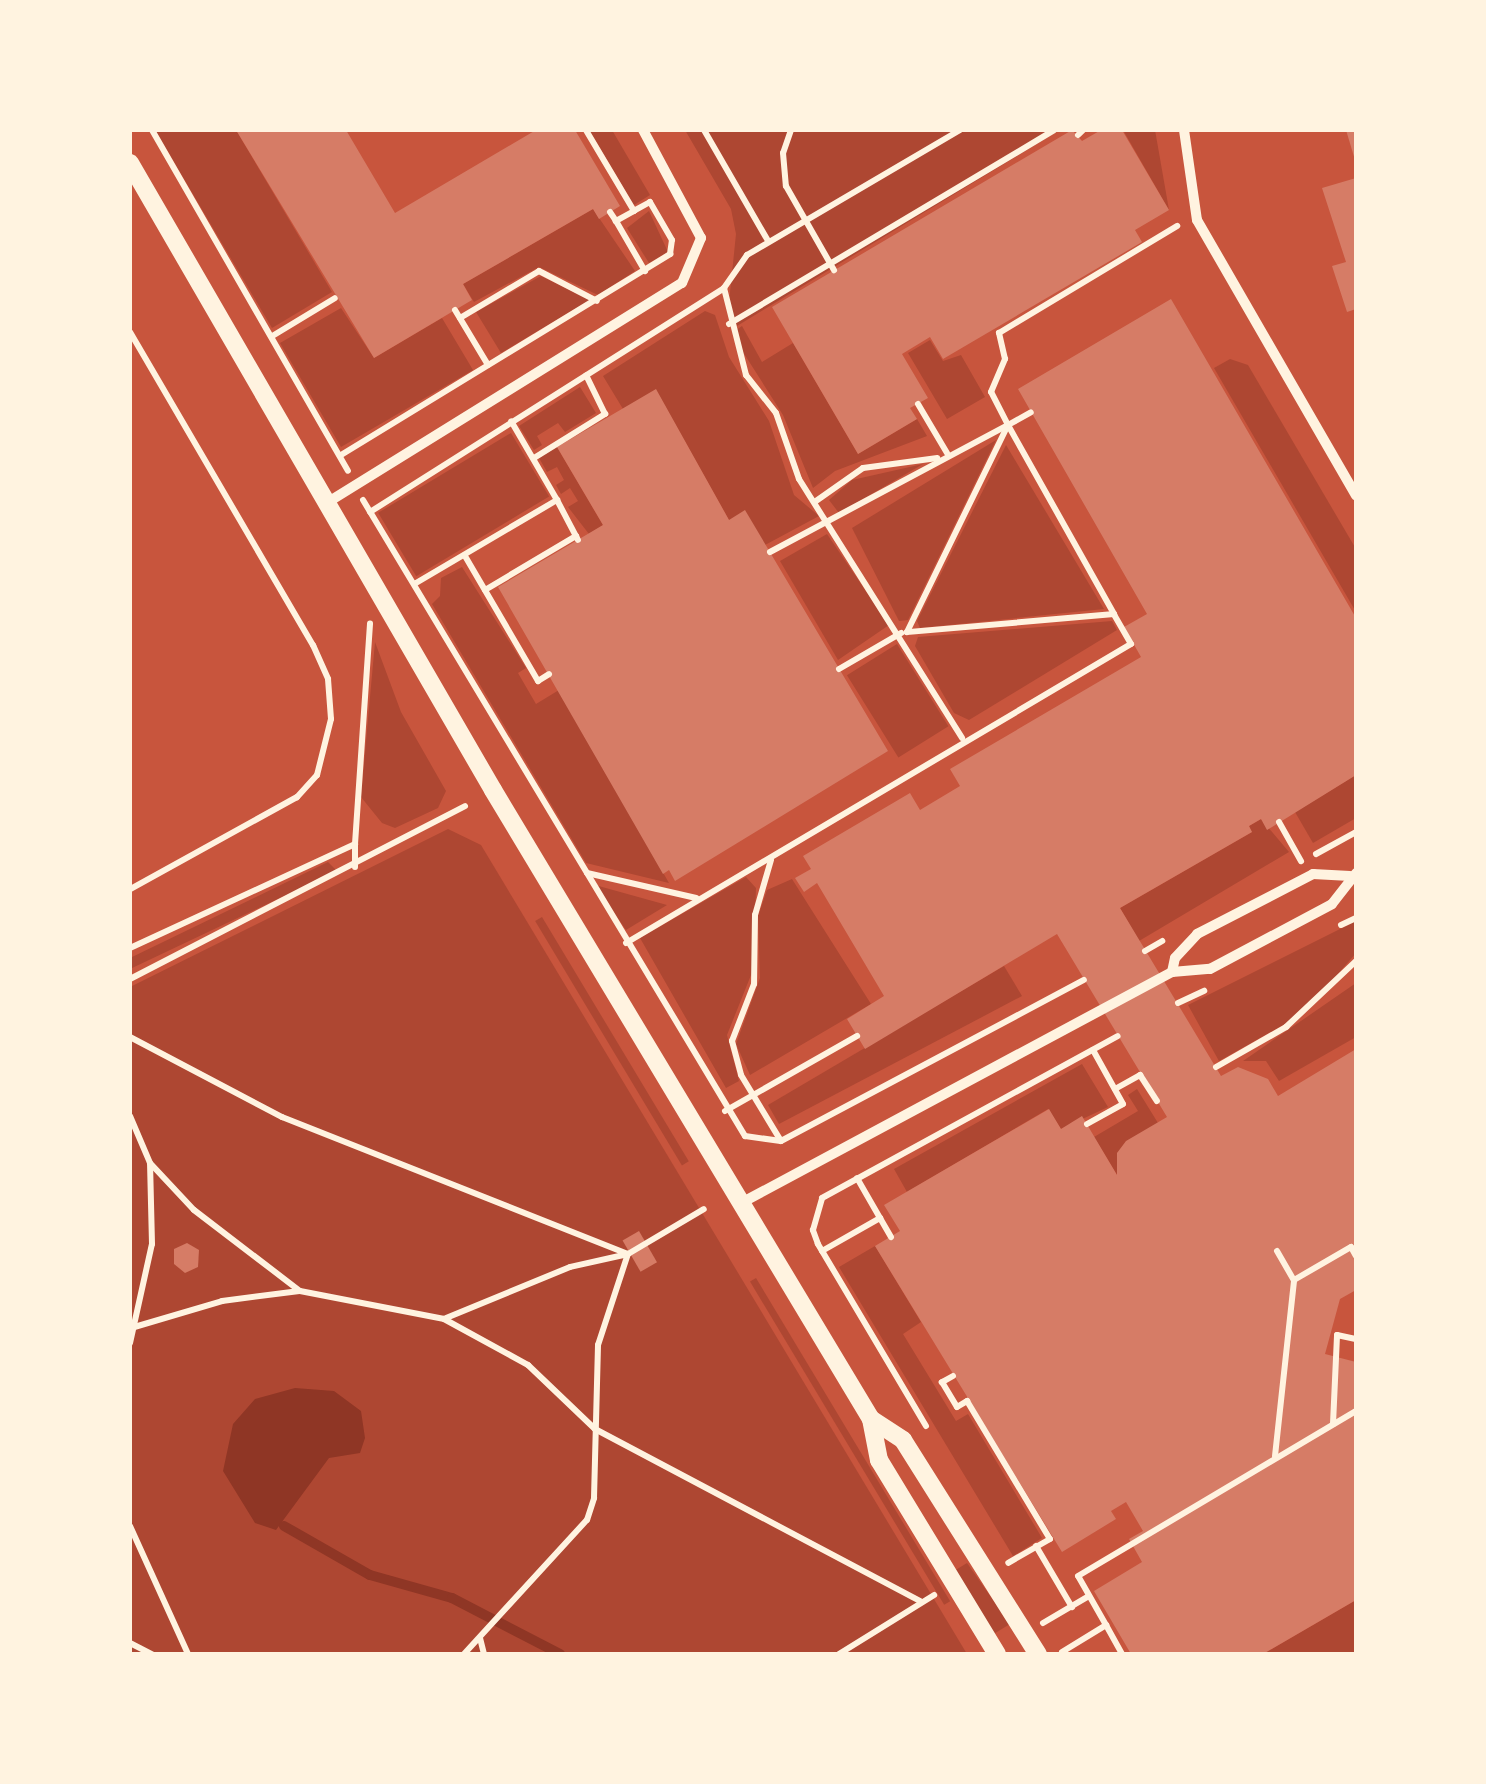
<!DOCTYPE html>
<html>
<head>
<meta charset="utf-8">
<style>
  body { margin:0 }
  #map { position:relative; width:1486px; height:1784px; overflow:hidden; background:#c8553d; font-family:Rubik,sans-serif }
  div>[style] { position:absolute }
  .green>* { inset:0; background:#ae4732; transform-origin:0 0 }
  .water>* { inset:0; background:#8f3625 }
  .stream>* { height:10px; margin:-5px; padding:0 5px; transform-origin:5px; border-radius:5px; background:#8f3625 }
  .building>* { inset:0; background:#d67c66; transform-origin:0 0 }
  .path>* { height:6px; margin:-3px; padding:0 3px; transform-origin:3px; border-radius:3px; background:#fff3e0 }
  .minor>* { height:10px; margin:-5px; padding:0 5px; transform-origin:5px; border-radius:5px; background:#fff3e0 }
  .tertiary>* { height:18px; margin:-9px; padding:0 9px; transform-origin:9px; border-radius:9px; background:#fff3e0 }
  span { translate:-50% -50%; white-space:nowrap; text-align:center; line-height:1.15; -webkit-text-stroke:9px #fff3e0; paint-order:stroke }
  .frame { position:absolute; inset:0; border:132px solid #fff3e0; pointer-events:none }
</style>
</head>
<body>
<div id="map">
  <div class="green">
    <div style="clip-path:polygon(155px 130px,236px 130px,332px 292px,272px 328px)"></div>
    <div style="clip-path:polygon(589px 130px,612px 130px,650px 195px,634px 205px)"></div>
    <div style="clip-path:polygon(685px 130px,1060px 130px,737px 326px,729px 302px,736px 234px,731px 209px)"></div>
    <div style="clip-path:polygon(1123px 130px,1155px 130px,1169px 210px)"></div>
    <div style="clip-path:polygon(593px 209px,635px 271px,598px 295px,539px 267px,474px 302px,463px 284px)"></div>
    <div style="clip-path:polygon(649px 211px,668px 252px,649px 263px,627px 228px)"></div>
    <div style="clip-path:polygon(541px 276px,590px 300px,501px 353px,476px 312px)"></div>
    <div style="clip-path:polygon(341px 308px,374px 358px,442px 318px,473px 370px,341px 447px,280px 343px)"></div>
    <div style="clip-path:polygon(705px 311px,715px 315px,729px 357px,769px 421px,794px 495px,819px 516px,765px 545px,729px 520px,656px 390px,623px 409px,603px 376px)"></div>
    <div style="clip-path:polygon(742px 326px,762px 362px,793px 343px,858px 454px,917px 419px,927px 436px,835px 471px,813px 488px,783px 415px,743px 352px,736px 330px)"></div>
    <div style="clip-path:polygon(930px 340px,943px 361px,961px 355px,985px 397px,947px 419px,908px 353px)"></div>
    <div style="clip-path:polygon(1230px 359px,1248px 365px,1356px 549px,1356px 612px,1214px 368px)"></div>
    <div style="clip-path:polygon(580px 387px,596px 413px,565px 432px,558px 423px,537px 436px,542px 445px,534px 450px,519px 426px)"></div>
    <div style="left:511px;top:433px;width:74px;height:155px;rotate:59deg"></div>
    <div style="clip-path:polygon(996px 440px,908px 620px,899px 621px,852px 528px)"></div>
    <div style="clip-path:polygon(1006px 445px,1104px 609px,920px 628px,917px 621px)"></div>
    <div style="clip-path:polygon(557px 447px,603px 525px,589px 534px,568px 507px,578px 501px,570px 488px,561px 494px,556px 485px,564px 480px,557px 467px,547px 472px,539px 458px)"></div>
    <div style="clip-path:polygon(923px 464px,839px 513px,829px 500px,852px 480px)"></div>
    <div style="clip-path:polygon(827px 534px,889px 625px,838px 660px,780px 561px)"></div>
    <div style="clip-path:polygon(462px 567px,526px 668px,518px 673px,536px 704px,559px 690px,669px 883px,586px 863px,432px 604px,440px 596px,441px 578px)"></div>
    <div style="clip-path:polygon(1112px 621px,1117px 630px,969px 720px,954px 713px,915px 646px,918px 637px)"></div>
    <div style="clip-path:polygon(375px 642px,401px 712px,446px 791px,438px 808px,395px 828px,382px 823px,361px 797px)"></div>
    <div style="left:897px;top:644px;width:97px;height:59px;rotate:58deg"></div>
    <div style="clip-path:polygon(1356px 775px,1356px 818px,1313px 843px,1295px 812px)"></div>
    <div style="clip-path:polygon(1261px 819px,1289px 852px,1139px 941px,1120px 908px,1252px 832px,1249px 826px)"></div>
    <div style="clip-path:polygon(448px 829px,481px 845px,967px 1654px,130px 1654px,130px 987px)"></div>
    <div style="clip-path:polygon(328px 862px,337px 871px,130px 969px,130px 958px)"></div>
    <div style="clip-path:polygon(746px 877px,756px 888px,753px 970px,727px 1035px,739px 1081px,726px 1088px,640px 938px)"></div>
    <div style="clip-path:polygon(792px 879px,871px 1004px,750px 1075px,736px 1044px,760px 978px,758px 916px,767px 890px)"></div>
    <div style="clip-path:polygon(595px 885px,667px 905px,626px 930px)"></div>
    <div style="left:542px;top:917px;width:285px;height:8px;rotate:59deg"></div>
    <div style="clip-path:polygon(1356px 921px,1356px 953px,1332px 981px,1285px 1024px,1219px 1061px,1188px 1005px)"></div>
    <div style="clip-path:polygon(1004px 966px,1022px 996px,779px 1124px,768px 1105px)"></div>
    <div style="clip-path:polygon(1356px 983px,1356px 1037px,1279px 1081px,1266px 1061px,1243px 1061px)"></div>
    <div style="clip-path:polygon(1082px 1064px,1108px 1107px,1061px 1129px,1048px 1109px,907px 1192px,894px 1169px)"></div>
    <div style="clip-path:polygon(1137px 1089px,1158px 1123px,1117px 1153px,1117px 1175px,1094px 1137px,1138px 1111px,1128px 1095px)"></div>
    <div style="clip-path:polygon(875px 1246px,921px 1322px,903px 1334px,956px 1421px,968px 1414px,1042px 1538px,1013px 1556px,839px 1267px)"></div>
    <div style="left:756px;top:1278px;width:377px;height:7px;rotate:59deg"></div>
    <div style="clip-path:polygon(967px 1563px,1010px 1624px,992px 1635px,954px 1571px)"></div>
    <div style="clip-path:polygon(1356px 1600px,1356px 1654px,1263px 1654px)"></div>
  </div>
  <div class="water">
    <div style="clip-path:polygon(295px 1388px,334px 1391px,361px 1411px,365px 1438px,360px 1453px,329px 1458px,276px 1530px,255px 1523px,223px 1471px,233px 1424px,255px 1399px)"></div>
  </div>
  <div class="stream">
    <div style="left:284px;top:1526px;width:99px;rotate:29.7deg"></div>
    <div style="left:370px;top:1575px;width:85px;rotate:15.7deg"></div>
    <div style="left:452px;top:1598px;width:122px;rotate:27.4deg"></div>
  </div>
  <div class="building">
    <div style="clip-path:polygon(236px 130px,346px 130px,395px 213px,536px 130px,575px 130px,620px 206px,599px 219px,593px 209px,463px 284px,472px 300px,374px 358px)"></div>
    <div style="clip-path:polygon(1072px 130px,1082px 141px,1101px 130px,1122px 130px,1169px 210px,1135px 230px,1142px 242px,943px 359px,930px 337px,902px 354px,928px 398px,910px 408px,917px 419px,858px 454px,772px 307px)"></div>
    <div style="clip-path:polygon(1346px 130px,1356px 130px,1356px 160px,1355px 160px)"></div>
    <div style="clip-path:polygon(1356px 178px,1356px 309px,1347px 312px,1332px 266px,1346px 262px,1322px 188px)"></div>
    <div style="clip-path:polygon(1171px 299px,1356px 618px,1356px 775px,1267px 830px,1261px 819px,1249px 826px,1252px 832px,1120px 908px,1221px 1076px,1238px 1067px,1268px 1079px,1278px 1096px,1356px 1049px,1356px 1290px,1340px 1299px,1325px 1354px,1356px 1362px,1356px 1600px,1263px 1654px,1131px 1654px,1094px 1591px,1142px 1562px,1129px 1539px,1143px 1531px,1126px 1502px,1111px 1511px,1116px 1519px,1062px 1552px,875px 1246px,900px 1231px,884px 1205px,1049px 1109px,1061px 1129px,1082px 1116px,1117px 1175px,1117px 1153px,1126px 1141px,1167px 1117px,1057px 934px,865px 1049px,847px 1019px,884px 996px,817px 883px,804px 892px,795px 878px,811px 869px,803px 856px,910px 793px,920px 810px,960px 786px,950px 769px,1141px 657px,1124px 627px,1147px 614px,1018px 389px)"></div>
    <div style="clip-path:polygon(656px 389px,729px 520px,745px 510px,888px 751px,675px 881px,669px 870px,663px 874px,498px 587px,603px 525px,557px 447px)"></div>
    <div style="left:639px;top:1231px;width:36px;height:19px;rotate:60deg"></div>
    <div style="clip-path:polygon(187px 1243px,199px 1250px,198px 1267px,185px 1273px,174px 1264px,174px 1249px)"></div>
  </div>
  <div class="path">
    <div style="left:152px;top:130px;width:393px;rotate:60.1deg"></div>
    <div style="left:704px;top:130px;width:128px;rotate:60deg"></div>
    <div style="left:791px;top:130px;width:24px;rotate:109deg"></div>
    <div style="left:783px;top:153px;width:33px;rotate:85deg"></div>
    <div style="left:786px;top:186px;width:97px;rotate:60.3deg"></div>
    <div style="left:960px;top:130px;width:247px;rotate:149.6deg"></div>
    <div style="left:747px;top:255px;width:40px;rotate:124.9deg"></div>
    <div style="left:724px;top:288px;width:90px;rotate:75.8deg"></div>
    <div style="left:746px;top:375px;width:48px;rotate:51.7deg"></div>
    <div style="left:776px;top:413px;width:70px;rotate:70.8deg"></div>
    <div style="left:799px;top:479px;width:306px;rotate:57.8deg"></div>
    <div style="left:1078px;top:135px;width:7px;rotate:-45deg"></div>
    <div style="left:634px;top:211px;width:21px;rotate:151deg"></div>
    <div style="left:616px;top:221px;width:58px;rotate:59.9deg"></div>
    <div style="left:610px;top:212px;width:11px;rotate:56deg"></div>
    <div style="left:455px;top:310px;width:64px;rotate:59deg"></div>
    <div style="left:460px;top:318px;width:92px;rotate:-30.7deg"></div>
    <div style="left:539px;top:271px;width:65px;rotate:27.3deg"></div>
    <div style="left:729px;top:324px;width:378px;rotate:-30.8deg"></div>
    <div style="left:130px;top:332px;width:363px;rotate:59.7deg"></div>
    <div style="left:313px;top:645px;width:37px;rotate:66deg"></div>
    <div style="left:328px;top:679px;width:40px;rotate:85.7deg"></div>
    <div style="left:331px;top:719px;width:58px;rotate:104deg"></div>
    <div style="left:317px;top:775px;width:30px;rotate:132deg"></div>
    <div style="left:297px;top:797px;width:191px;rotate:151.1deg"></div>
    <div style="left:274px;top:335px;width:71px;rotate:-31.2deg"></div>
    <div style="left:918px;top:404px;width:57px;rotate:59.4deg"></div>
    <div style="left:1008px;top:425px;width:37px;rotate:-117deg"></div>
    <div style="left:991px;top:392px;width:36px;rotate:-67deg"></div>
    <div style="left:1005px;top:359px;width:27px;rotate:-103deg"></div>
    <div style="left:999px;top:333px;width:208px;rotate:-31deg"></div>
    <div style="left:341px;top:455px;width:386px;rotate:-31.4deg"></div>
    <div style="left:670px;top:254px;width:14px;rotate:-82deg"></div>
    <div style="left:672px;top:240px;width:44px;rotate:-120.1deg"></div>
    <div style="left:650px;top:202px;width:18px;rotate:151deg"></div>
    <div style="left:634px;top:211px;width:94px;rotate:-120.7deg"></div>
    <div style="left:534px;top:458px;width:84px;rotate:-31.8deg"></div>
    <div style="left:605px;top:414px;width:43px;rotate:-116deg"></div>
    <div style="left:363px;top:500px;width:742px;rotate:59.01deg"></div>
    <div style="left:745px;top:1136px;width:36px;rotate:8deg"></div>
    <div style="left:781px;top:1141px;width:343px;rotate:-28deg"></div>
    <div style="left:557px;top:500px;width:45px;rotate:62.3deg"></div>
    <div style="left:816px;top:501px;width:57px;rotate:-35.1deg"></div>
    <div style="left:863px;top:468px;width:75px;rotate:-7.7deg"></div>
    <div style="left:370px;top:512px;width:419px;rotate:-32.3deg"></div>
    <div style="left:770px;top:552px;width:270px;rotate:-28.1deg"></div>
    <div style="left:1008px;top:425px;width:217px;rotate:60.7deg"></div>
    <div style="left:1114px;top:614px;width:208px;rotate:175deg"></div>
    <div style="left:907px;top:632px;width:230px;rotate:-64deg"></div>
    <div style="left:1008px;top:425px;width:26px;rotate:-29deg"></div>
    <div style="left:465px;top:556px;width:145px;rotate:59.7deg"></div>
    <div style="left:538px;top:681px;width:13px;rotate:-32deg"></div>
    <div style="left:416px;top:583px;width:164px;rotate:-30.5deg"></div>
    <div style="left:557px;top:500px;width:91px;rotate:-120.2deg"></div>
    <div style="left:485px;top:590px;width:106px;rotate:-30.7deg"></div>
    <div style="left:839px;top:669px;width:72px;rotate:-30.1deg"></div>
    <div style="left:1279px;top:822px;width:45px;rotate:60.6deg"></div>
    <div style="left:1316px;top:854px;width:46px;rotate:-28.8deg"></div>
    <div style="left:771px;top:860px;width:57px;rotate:106.2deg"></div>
    <div style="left:755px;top:915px;width:69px;rotate:90.8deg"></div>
    <div style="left:754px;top:984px;width:61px;rotate:111.1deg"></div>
    <div style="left:732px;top:1041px;width:35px;rotate:75deg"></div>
    <div style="left:741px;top:1075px;width:77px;rotate:58.8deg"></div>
    <div style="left:355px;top:867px;width:23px;rotate:-90deg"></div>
    <div style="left:587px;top:873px;width:112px;rotate:12.9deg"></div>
    <div style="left:1341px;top:925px;width:17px;rotate:-25deg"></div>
    <div style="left:626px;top:943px;width:587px;rotate:-30.63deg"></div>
    <div style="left:1131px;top:644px;width:34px;rotate:-120deg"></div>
    <div style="left:130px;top:948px;width:248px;rotate:-24.8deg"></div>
    <div style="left:355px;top:844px;width:221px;rotate:-86.1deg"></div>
    <div style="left:1145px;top:951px;width:20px;rotate:-30deg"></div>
    <div style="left:130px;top:979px;width:377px;rotate:-27.3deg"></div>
    <div style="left:1178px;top:1003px;width:29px;rotate:-25deg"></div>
    <div style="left:130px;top:1037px;width:172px;rotate:27.8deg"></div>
    <div style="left:282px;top:1117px;width:372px;rotate:21.6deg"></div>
    <div style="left:628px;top:1254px;width:59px;rotate:167.4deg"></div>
    <div style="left:570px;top:1267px;width:134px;rotate:157.6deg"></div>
    <div style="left:1216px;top:1067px;width:81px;rotate:-29.7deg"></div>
    <div style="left:1286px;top:1027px;width:96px;rotate:-43.3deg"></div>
    <div style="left:1115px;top:1089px;width:29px;rotate:-29deg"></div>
    <div style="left:1140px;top:1075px;width:31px;rotate:57deg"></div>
    <div style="left:725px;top:1111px;width:152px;rotate:-29.6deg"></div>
    <div style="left:130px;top:1116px;width:51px;rotate:66.9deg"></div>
    <div style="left:150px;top:1163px;width:64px;rotate:46.9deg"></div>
    <div style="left:194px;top:1210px;width:133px;rotate:37.4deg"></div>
    <div style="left:300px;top:1291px;width:147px;rotate:11deg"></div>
    <div style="left:444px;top:1319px;width:96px;rotate:28.7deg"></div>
    <div style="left:528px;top:1365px;width:93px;rotate:43.7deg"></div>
    <div style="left:595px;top:1429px;width:368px;rotate:27.9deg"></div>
    <div style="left:1087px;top:1124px;width:41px;rotate:-29.1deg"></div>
    <div style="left:1123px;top:1104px;width:62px;rotate:-119.1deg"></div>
    <div style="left:880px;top:1218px;width:22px;rotate:60deg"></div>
    <div style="left:822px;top:1251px;width:67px;rotate:-29.6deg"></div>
    <div style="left:880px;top:1218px;width:46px;rotate:-119.9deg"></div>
    <div style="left:1277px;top:1251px;width:34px;rotate:60deg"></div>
    <div style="left:131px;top:1328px;width:95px;rotate:-16.5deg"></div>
    <div style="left:222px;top:1301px;width:78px;rotate:-7.4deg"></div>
    <div style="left:130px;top:1343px;width:101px;rotate:-77.5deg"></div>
    <div style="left:152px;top:1244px;width:80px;rotate:-91.4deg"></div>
    <div style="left:953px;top:1376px;width:13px;rotate:151deg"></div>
    <div style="left:942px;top:1382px;width:29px;rotate:59deg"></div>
    <div style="left:957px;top:1407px;width:12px;rotate:-31deg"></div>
    <div style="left:967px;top:1401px;width:161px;rotate:59deg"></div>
    <div style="left:1050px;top:1539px;width:48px;rotate:150.3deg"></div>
    <div style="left:1333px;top:1424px;width:89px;rotate:-87.4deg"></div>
    <div style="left:1337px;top:1335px;width:19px;rotate:12deg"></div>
    <div style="left:926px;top:1426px;width:212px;rotate:-120.7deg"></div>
    <div style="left:818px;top:1244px;width:15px;rotate:-110deg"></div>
    <div style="left:813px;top:1230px;width:33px;rotate:-74deg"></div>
    <div style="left:822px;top:1198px;width:337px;rotate:-28.7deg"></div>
    <div style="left:1275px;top:1456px;width:177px;rotate:-83.8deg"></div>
    <div style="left:1294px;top:1280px;width:66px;rotate:-30.1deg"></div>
    <div style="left:1351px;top:1247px;width:10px;rotate:61deg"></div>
    <div style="left:130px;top:1526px;width:141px;rotate:65.6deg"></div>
    <div style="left:1036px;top:1546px;width:71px;rotate:59.5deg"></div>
    <div style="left:1043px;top:1623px;width:53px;rotate:-30.4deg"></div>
    <div style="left:1106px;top:1625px;width:33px;rotate:61deg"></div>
    <div style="left:480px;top:1638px;width:16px;rotate:76deg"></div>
    <div style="left:130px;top:1643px;width:25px;rotate:27deg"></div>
    <div style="left:1062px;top:1652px;width:52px;rotate:-31.5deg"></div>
    <div style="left:1106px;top:1625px;width:56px;rotate:-119.7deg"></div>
    <div style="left:1078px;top:1576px;width:323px;rotate:-30.7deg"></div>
    <div style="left:464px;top:1654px;width:182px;rotate:-47.5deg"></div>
    <div style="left:587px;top:1520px;width:23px;rotate:-72deg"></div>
    <div style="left:594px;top:1498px;width:153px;rotate:-88.5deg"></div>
    <div style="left:598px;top:1345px;width:96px;rotate:-71.8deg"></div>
    <div style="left:628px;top:1254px;width:88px;rotate:-30.6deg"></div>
    <div style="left:839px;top:1654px;width:112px;rotate:-31.8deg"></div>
  </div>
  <div class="minor">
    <div style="left:1184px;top:130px;width:91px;rotate:81.8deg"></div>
    <div style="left:1197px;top:220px;width:318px;rotate:60deg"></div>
    <div style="left:325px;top:504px;width:420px;rotate:-31.8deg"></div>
    <div style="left:682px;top:283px;width:49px;rotate:-67.1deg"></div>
    <div style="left:701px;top:238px;width:123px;rotate:-118.2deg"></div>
    <div style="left:1172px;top:972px;width:14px;rotate:-78deg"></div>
    <div style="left:1175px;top:958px;width:33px;rotate:-47deg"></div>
    <div style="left:1197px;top:934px;width:131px;rotate:-27.3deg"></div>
    <div style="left:1313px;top:874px;width:37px;rotate:3deg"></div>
    <div style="left:743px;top:1202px;width:487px;rotate:-28.2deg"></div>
    <div style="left:1172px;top:972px;width:38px;rotate:-5deg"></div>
    <div style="left:1210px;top:969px;width:138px;rotate:-28deg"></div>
    <div style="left:1332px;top:904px;width:39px;rotate:-52deg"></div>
  </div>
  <div class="tertiary">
    <div style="left:130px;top:163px;width:724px;rotate:59.93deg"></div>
    <div style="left:493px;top:790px;width:734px;rotate:59deg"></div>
    <div style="left:871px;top:1419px;width:42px;rotate:79deg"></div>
    <div style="left:879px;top:1460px;width:227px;rotate:58.7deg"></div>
    <div style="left:871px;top:1419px;width:38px;rotate:33deg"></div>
    <div style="left:903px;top:1440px;width:253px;rotate:57.8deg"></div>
  </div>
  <div class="frame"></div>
</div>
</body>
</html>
